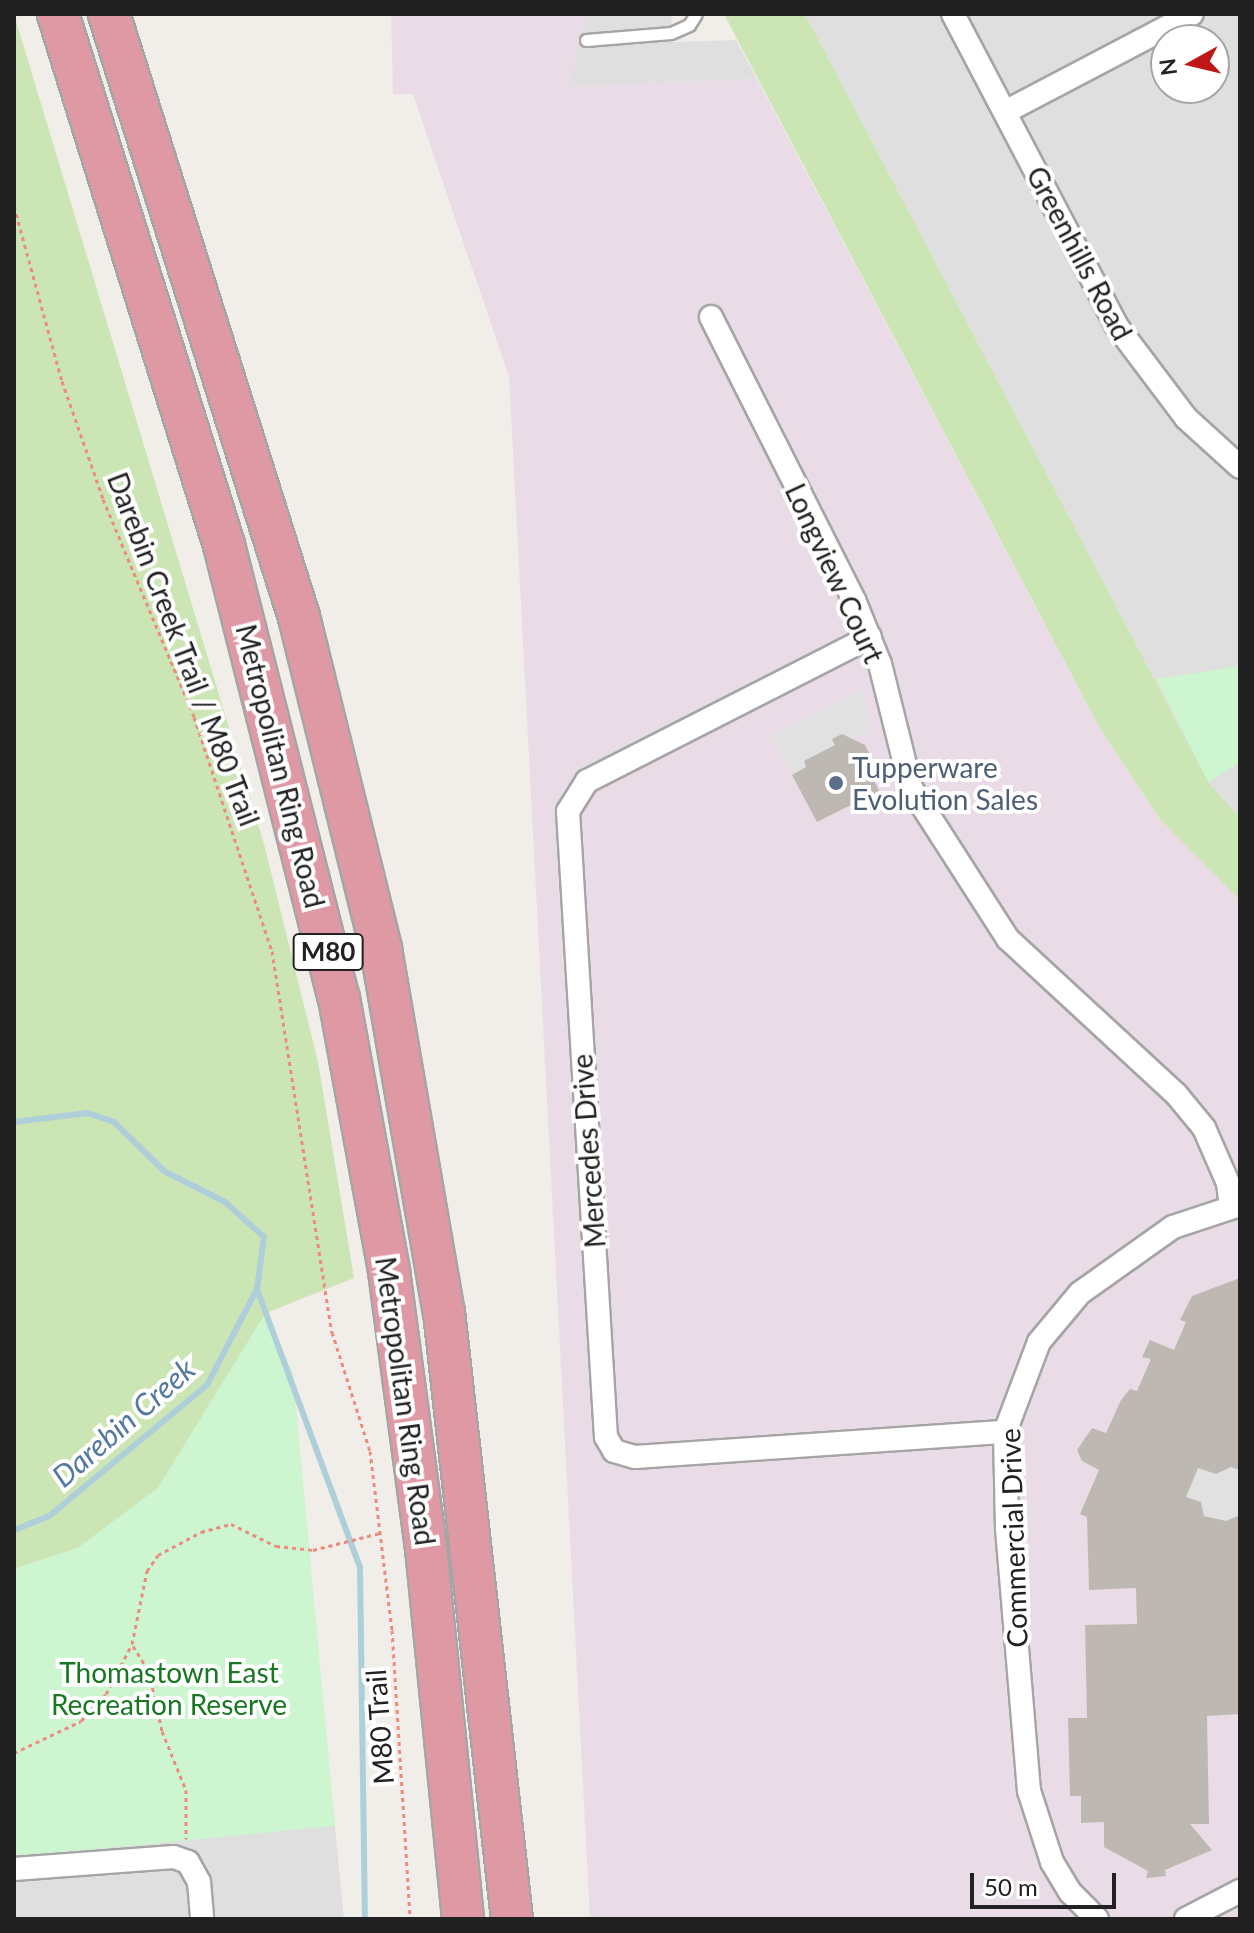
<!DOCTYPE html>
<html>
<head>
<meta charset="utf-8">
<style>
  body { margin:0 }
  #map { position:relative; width:1254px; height:1933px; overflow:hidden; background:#f1eee9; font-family:Lato,sans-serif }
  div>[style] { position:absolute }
  .residential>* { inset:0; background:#dfdfdf }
  .industrial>* { inset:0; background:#e9dce6 }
  .grass>* { inset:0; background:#cce5b5 }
  .park>* { inset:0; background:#ccf5d0 }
  .parking>* { inset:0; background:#e1e1e1 }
  .stream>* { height:6px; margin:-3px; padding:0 3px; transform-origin:3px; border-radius:3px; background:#aecfda }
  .building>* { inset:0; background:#beb8b2 }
  .path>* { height:3px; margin-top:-1.5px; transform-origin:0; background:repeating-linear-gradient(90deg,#ed8b7e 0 4px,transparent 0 8px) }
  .roads { filter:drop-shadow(2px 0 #a5a5a5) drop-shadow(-2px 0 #a5a5a5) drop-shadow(0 2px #a5a5a5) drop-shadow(0 -2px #a5a5a5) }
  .service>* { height:11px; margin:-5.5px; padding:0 5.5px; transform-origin:5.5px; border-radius:5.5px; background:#fff }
  .minor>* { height:22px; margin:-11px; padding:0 11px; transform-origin:11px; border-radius:11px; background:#fff }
  .motorway>* { height:40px; margin:-20px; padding:0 20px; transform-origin:20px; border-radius:20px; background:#df99a5 }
  .dots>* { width:22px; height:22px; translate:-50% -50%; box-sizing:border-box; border:4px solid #fff; border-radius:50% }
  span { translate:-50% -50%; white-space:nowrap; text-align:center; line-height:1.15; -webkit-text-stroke:8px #fff; paint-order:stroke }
  .shield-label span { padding:2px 6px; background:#fff; border:2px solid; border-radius:6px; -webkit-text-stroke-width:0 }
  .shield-label { font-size:26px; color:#212121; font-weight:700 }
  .street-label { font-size:28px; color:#212121 }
  .service-label { font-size:28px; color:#4e5e75 }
  .left { translate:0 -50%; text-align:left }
  .park-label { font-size:28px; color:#177821 }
  .water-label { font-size:30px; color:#5379a1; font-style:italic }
  .frame { position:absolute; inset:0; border:16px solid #212121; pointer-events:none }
  .north { position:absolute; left:1150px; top:24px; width:80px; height:80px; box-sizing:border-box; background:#fff; border:2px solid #a6a6a6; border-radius:50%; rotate:262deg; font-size:22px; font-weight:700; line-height:32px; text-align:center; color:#212121 }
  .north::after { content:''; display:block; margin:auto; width:28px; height:36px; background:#bf1714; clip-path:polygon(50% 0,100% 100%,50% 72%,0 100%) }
  .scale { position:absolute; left:970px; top:1873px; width:146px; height:36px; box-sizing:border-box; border:4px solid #212121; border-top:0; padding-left:10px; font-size:24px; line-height:28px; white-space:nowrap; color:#212121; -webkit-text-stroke:6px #fff; paint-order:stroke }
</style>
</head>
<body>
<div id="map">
  <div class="residential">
    <div style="clip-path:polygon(586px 14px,671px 14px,673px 42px,736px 40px,757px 79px,569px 87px)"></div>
    <div style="clip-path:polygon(evenodd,805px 14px,1240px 14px,1240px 818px,1209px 783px,805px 14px,1166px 40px,1214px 40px,1214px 88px,1166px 88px,1166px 40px)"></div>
    <div style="clip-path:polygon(334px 1817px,344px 1919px,14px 1919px,14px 1859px)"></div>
  </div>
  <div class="industrial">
    <div style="clip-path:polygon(391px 14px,586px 14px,570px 87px,757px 79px,1098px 725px,1159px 818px,1240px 900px,1240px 1919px,590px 1919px,509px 377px,413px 94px,393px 94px)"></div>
  </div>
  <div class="grass">
    <div style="clip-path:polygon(14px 14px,264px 844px,318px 1062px,354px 1278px,266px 1313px,158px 1488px,78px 1548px,14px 1569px)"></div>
    <div style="clip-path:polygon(724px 14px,805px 14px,1209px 783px,1240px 818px,1240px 900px,1159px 818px,1098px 725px)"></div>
  </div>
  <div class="park">
    <div style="clip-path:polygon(1240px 666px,1240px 762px,1209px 783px,1156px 679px)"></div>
    <div style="clip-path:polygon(266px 1312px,293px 1374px,335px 1826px,14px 1857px,14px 1569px,78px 1548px,158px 1488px)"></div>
  </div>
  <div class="parking">
    <div style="clip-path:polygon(864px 691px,870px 731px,804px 761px,806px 767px,793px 775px,770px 737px)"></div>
    <div style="clip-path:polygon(1231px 1467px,1240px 1470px,1240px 1518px,1226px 1521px,1204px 1516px,1183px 1496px,1197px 1468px,1215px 1474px)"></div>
  </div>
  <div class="stream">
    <div style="left:14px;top:1122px;width:74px;rotate:-7deg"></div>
    <div style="left:87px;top:1113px;width:28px;rotate:18deg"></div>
    <div style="left:114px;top:1122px;width:70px;rotate:44.4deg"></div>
    <div style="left:164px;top:1171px;width:68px;rotate:26.9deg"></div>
    <div style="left:225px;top:1202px;width:52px;rotate:41.9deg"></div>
    <div style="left:264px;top:1237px;width:52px;rotate:97.7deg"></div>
    <div style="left:257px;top:1289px;width:108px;rotate:117.5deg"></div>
    <div style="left:207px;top:1385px;width:205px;rotate:140.3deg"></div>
    <div style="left:49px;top:1516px;width:38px;rotate:158deg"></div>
    <div style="left:257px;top:1289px;width:296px;rotate:69.7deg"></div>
    <div style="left:360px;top:1567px;width:352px;rotate:89.2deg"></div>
  </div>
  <div class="building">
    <div style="clip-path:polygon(842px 734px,865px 745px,870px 755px,863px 758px,879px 791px,817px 822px,792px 775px,806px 767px,804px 761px,835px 745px,832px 739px)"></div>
    <div style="clip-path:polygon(1240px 1278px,1240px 1470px,1231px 1467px,1216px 1474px,1198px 1468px,1186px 1497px,1201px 1502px,1204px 1516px,1226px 1521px,1240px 1515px,1240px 1714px,1207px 1716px,1209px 1824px,1190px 1824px,1212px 1850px,1165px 1870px,1166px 1876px,1146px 1878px,1148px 1871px,1104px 1847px,1104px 1822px,1081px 1823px,1081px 1796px,1070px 1796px,1068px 1718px,1087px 1718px,1085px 1625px,1137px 1624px,1136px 1588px,1089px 1590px,1087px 1517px,1080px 1514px,1099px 1470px,1082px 1461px,1077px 1450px,1092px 1428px,1106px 1433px,1121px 1400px,1130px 1389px,1137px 1391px,1151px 1359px,1142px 1357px,1150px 1340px,1174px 1350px,1186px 1322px,1180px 1320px,1192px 1296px)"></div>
  </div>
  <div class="path">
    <div style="left:14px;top:206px;width:181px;rotate:74.7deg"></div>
    <div style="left:62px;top:381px;width:125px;rotate:70.8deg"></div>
    <div style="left:103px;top:499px;width:236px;rotate:67.3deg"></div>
    <div style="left:194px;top:717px;width:247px;rotate:71.6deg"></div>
    <div style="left:272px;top:951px;width:386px;rotate:81.1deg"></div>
    <div style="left:332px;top:1332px;width:125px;rotate:72.3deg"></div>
    <div style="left:370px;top:1451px;width:180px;rotate:83deg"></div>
    <div style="left:392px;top:1630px;width:290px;rotate:86.4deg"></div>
    <div style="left:133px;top:1646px;width:31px;rotate:58deg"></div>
    <div style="left:149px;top:1672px;width:60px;rotate:77.6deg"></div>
    <div style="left:162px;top:1731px;width:64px;rotate:67.9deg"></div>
    <div style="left:186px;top:1790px;width:49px;rotate:90deg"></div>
    <div style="left:14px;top:1753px;width:74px;rotate:-25.5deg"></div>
    <div style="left:81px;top:1721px;width:37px;rotate:-47deg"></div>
    <div style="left:106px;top:1694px;width:56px;rotate:-62.5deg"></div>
    <div style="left:132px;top:1644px;width:75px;rotate:-78.4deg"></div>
    <div style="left:147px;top:1571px;width:19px;rotate:-55deg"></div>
    <div style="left:158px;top:1555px;width:49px;rotate:-28.1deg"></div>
    <div style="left:201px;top:1532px;width:31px;rotate:-15deg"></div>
    <div style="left:231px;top:1524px;width:50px;rotate:26.1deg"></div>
    <div style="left:276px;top:1546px;width:37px;rotate:6deg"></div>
    <div style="left:313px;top:1550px;width:69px;rotate:-14.2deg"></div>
  </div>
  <div class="roads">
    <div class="service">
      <div style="left:586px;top:40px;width:85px;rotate:-4.7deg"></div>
      <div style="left:671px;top:33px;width:20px;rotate:-24deg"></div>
      <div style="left:689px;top:25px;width:13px;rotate:-58deg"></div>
    </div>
    <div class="minor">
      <div style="left:953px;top:14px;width:351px;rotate:62.3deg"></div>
      <div style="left:1116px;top:325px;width:116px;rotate:53deg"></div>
      <div style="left:1186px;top:418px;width:73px;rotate:42.2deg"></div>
      <div style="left:1005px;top:112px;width:211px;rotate:-27.7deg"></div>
      <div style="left:711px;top:317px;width:317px;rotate:63.2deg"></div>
      <div style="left:854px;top:600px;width:69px;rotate:67.9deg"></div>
      <div style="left:880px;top:664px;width:128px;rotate:76deg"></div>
      <div style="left:911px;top:788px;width:179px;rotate:57.3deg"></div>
      <div style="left:1008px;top:939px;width:229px;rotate:42.7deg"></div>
      <div style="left:1176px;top:1094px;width:44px;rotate:50.5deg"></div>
      <div style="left:1204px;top:1128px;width:60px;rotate:66.4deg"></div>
      <div style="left:1228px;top:1183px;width:24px;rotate:83deg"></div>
      <div style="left:870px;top:637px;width:318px;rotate:153deg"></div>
      <div style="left:587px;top:781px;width:36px;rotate:122deg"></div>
      <div style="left:568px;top:811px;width:627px;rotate:86.53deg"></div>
      <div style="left:606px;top:1437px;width:16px;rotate:60deg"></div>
      <div style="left:614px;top:1451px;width:22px;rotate:16deg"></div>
      <div style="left:635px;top:1457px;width:371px;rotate:-3.9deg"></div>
      <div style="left:14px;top:1869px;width:160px;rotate:-4.3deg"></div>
      <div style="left:174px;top:1857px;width:15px;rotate:20deg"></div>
      <div style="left:188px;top:1862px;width:23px;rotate:61deg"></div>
      <div style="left:199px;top:1882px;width:37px;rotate:85deg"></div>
      <div style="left:1097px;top:1919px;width:38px;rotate:-135deg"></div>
      <div style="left:1070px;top:1892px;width:35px;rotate:-121deg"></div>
      <div style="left:1052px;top:1862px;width:75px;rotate:-107.9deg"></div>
      <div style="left:1029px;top:1791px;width:263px;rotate:-94.8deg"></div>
      <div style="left:1007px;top:1529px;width:97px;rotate:-91.2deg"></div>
      <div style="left:1005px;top:1432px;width:96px;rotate:-69.3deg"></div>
      <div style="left:1039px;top:1342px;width:64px;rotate:-50.1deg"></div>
      <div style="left:1080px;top:1293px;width:114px;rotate:-35.4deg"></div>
      <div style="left:1173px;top:1227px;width:71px;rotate:-18.2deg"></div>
      <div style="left:1186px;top:1919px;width:61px;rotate:-27.4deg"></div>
    </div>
    <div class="motorway">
      <div style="left:58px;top:14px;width:556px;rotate:72.64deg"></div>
      <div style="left:224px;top:545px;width:467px;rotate:75.8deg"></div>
      <div style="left:339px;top:998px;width:278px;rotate:79.6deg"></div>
      <div style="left:389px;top:1271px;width:279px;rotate:82.4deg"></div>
      <div style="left:426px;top:1548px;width:373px;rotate:84.3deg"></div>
      <div style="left:109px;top:14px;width:632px;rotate:72.51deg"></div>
      <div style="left:299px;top:617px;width:342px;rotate:76.1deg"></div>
      <div style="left:381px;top:949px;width:368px;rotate:80.2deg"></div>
      <div style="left:444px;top:1312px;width:611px;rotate:83.61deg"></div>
    </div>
  </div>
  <div class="dots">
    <div style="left:836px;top:783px;background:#5c6f8a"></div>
  </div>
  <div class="shield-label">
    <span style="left:328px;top:952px">M80</span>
  </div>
  <div class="street-label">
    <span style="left:1080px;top:253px;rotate:62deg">Greenhills Road</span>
    <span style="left:835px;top:573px;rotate:65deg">Longview Court</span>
    <span style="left:184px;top:649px;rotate:69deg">Darebin Creek Trail / M80 Trail</span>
    <span style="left:281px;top:766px;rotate:76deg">Metropolitan Ring Road</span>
    <span style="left:588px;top:1151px;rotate:-94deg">Mercedes Drive</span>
    <span style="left:406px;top:1401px;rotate:82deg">Metropolitan Ring Road</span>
    <span style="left:1013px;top:1538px;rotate:-92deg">Commercial Drive</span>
    <span style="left:379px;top:1727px;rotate:-94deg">M80 Trail</span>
  </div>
  <div class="service-label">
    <span class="left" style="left:852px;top:783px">Tupperware<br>Evolution Sales</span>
  </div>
  <div class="park-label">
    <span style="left:169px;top:1688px">Thomastown East<br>Recreation Reserve</span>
  </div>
  <div class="water-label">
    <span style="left:123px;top:1422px;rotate:-41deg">Darebin Creek</span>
  </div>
  <div class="frame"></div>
  <div class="north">N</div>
  <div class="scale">50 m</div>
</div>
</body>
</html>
